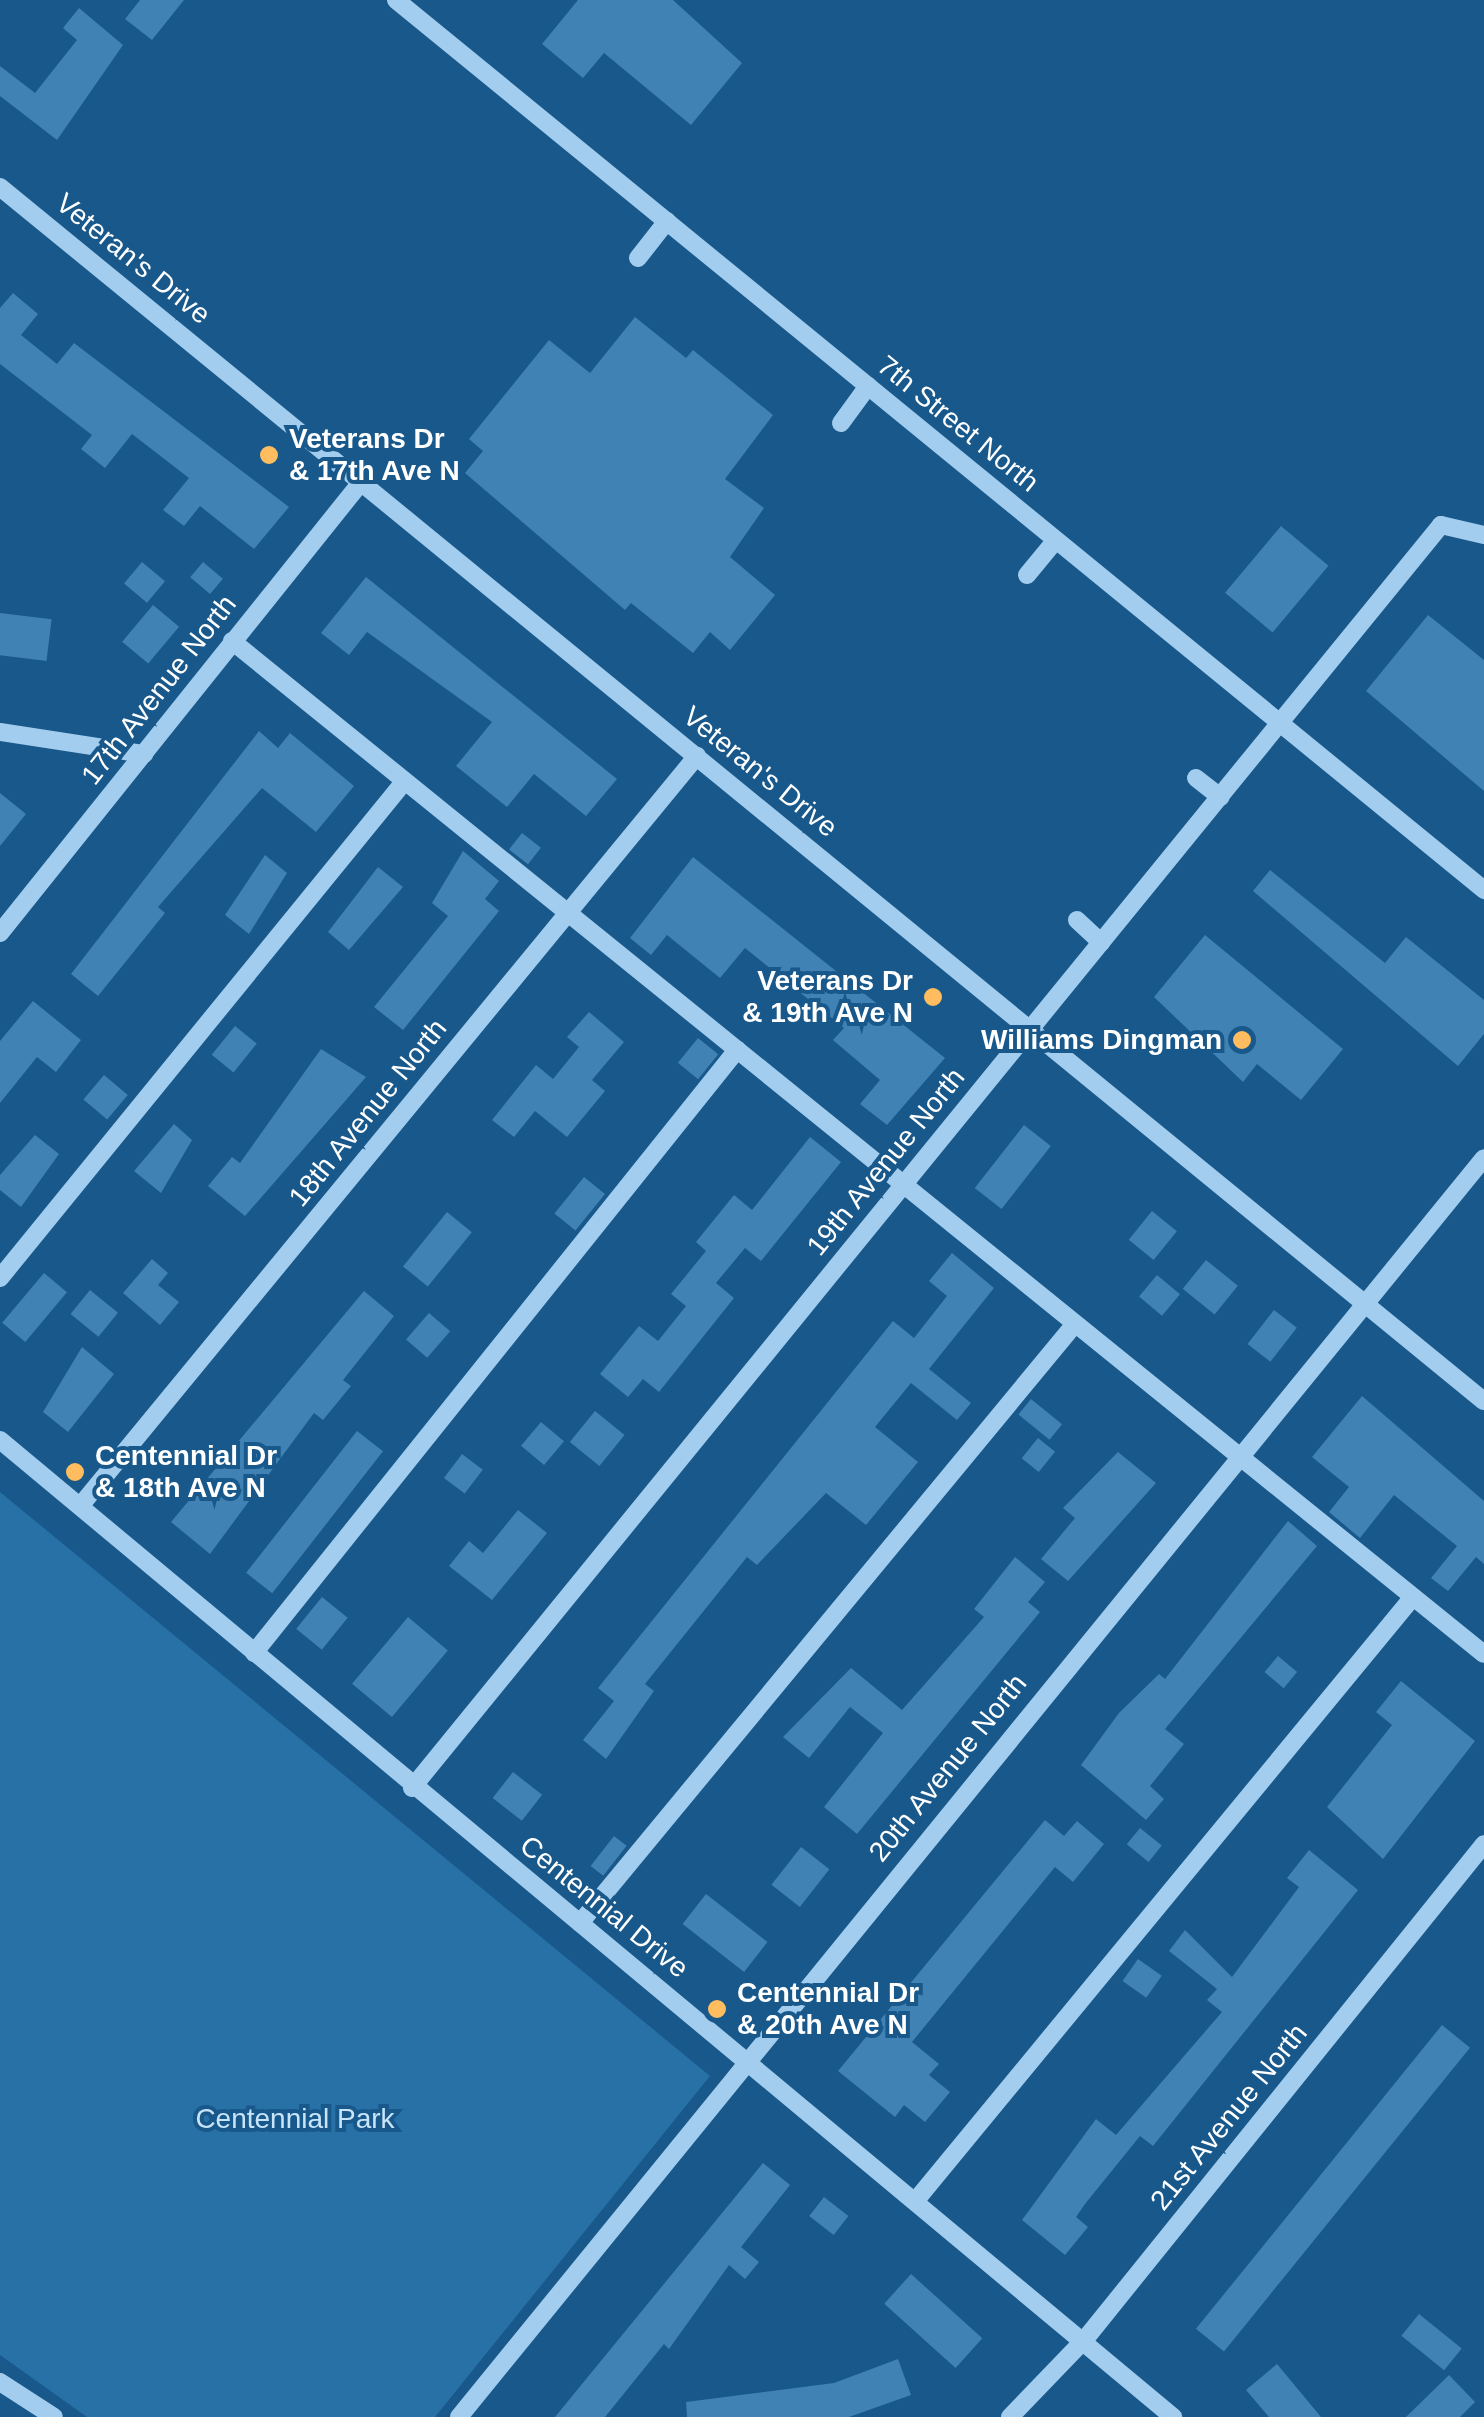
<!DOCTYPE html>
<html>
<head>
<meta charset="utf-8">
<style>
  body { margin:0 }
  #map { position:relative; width:1484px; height:2417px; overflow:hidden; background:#18588b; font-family:Arial,sans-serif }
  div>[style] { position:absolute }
  .green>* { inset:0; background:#2771a7 }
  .building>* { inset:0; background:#4082b4; transform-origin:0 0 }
  .minor>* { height:18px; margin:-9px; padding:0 9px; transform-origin:9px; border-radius:9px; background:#a2cdee }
  .dots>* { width:28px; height:28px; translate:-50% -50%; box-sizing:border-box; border:5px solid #18588b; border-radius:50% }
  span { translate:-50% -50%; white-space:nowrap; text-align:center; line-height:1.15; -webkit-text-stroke:8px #18588b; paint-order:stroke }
  .street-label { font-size:28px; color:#fff }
  .poi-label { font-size:28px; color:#fff; font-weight:700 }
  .left { translate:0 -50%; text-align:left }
  .right { translate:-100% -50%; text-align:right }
  .park-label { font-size:28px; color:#c7e5fa }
</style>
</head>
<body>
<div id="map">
  <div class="green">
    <div style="clip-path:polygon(0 1492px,710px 2076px,435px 2417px,87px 2417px,0 2355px)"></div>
  </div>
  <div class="building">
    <div style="clip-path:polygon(140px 0,184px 0,152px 40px,125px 19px)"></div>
    <div style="clip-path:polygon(578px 0,673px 0,742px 63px,691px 125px,604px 53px,583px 78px,542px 44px)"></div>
    <div style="clip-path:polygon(79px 8px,123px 45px,57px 140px,0 96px,0 66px,35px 93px,77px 40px,63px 28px)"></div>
    <div style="clip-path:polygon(13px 293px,38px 314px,21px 335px,57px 364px,74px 343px,289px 507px,254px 549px,200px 506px,184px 526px,163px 510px,189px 478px,132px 434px,105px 468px,81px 449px,92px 435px,0 364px,0 308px)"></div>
    <div style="clip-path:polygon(635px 317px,686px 358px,693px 350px,773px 415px,725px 479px,764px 508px,730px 557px,775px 595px,730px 650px,710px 632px,693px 653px,631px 603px,625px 610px,465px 473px,483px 451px,469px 439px,549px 340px,590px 373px)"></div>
    <div style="left:1281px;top:526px;width:62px;height:87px;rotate:40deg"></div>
    <div style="left:142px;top:562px;width:30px;height:28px;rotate:40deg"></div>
    <div style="left:203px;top:562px;width:26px;height:20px;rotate:40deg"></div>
    <div style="clip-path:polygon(366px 577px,617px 779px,586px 816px,534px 774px,507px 807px,456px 766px,492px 722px,367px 632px,349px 655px,321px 633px)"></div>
    <div style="left:153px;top:605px;width:34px;height:48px;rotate:40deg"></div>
    <div style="left:0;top:613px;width:52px;height:42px;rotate:7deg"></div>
    <div style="clip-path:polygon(1428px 615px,1484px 660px,1484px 791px,1366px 691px)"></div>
    <div style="clip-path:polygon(259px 731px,278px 748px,290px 733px,354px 786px,316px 832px,262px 788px,158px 907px,165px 913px,98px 996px,71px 974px)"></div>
    <div style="clip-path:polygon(0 793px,26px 814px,0 846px)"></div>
    <div style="left:522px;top:833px;width:24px;height:21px;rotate:38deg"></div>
    <div style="clip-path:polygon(463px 851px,499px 881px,485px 899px,499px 911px,403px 1030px,374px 1007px,448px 916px,432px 903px)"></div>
    <div style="clip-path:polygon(265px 855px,287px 873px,249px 934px,225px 915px)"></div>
    <div style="clip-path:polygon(693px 857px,945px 1058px,887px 1125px,860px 1104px,880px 1080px,833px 1040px,844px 1028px,745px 948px,720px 978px,667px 935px,651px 955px,630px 938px)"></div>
    <div style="clip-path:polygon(378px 867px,403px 887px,349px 950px,328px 932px)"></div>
    <div style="clip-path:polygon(1270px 870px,1385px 963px,1406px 937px,1484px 1000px,1484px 1034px,1458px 1066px,1253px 891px)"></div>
    <div style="clip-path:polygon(1205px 935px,1343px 1049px,1301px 1100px,1257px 1064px,1243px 1082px,1154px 997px)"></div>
    <div style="clip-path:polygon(33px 1001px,81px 1040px,56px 1072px,37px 1057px,0 1103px,0 1041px)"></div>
    <div style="clip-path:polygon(589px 1012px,624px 1042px,592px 1080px,605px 1091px,567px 1137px,535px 1111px,514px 1137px,492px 1120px,536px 1065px,553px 1079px,579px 1047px,567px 1037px)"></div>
    <div style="left:235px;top:1026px;width:28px;height:37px;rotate:39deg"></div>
    <div style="left:698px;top:1038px;width:26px;height:32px;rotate:39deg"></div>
    <div style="clip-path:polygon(321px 1049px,366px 1077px,245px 1216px,208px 1186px,232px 1157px,240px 1163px)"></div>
    <div style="left:104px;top:1075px;width:31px;height:32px;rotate:40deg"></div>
    <div style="clip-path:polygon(174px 1124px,192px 1140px,161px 1193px,134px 1171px)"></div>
    <div style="left:1024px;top:1125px;width:34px;height:80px;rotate:38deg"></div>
    <div style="clip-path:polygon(35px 1135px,59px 1154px,21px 1207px,0 1190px,0 1175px)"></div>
    <div style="clip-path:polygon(810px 1137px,841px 1162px,761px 1261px,745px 1248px,716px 1283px,734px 1298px,659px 1392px,643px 1379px,628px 1397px,600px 1374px,639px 1326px,658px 1341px,686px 1306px,671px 1294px,706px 1251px,696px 1242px,734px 1195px,752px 1210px)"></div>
    <div style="left:584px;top:1177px;width:27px;height:47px;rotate:39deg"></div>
    <div style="left:1152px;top:1211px;width:32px;height:37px;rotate:39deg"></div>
    <div style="left:447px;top:1212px;width:32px;height:70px;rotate:39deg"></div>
    <div style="clip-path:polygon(952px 1253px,994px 1288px,929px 1369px,971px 1403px,957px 1420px,911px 1383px,875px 1427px,918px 1462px,866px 1525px,826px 1493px,757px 1565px,747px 1557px,645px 1684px,654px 1691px,606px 1759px,583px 1740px,614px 1701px,598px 1688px,893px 1321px,914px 1338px,947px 1296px,929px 1281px)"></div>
    <div style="clip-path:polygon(152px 1259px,168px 1273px,158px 1285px,179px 1302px,160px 1325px,123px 1293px)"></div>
    <div style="left:1206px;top:1260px;width:41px;height:37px;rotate:39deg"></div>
    <div style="left:44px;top:1273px;width:30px;height:65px;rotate:40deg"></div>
    <div style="left:1157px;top:1275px;width:30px;height:28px;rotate:40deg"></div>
    <div style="left:90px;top:1290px;width:36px;height:31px;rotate:39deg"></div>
    <div style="clip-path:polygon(364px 1291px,394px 1316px,343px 1380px,351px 1386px,323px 1420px,314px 1413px,210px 1554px,171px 1522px)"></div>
    <div style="left:1274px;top:1310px;width:29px;height:43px;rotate:38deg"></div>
    <div style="left:429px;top:1313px;width:28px;height:35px;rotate:41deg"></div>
    <div style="clip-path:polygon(82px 1347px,114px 1374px,68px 1432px,43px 1412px)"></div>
    <div style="clip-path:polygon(1362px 1396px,1484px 1501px,1484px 1564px,1476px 1557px,1448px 1591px,1431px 1578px,1457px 1546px,1394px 1495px,1360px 1538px,1329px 1512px,1349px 1487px,1312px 1457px)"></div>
    <div style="left:1031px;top:1399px;width:40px;height:20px;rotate:39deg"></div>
    <div style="left:595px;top:1411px;width:38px;height:40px;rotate:39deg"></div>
    <div style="left:541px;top:1422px;width:30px;height:31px;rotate:40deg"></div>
    <div style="left:357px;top:1431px;width:33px;height:180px;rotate:38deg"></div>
    <div style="left:1038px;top:1438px;width:22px;height:26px;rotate:39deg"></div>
    <div style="clip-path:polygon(1118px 1452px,1156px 1483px,1068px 1581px,1041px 1559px,1075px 1518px,1063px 1508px)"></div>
    <div style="left:462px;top:1454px;width:26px;height:30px;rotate:37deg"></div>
    <div style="clip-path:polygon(518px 1510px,547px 1533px,492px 1600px,449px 1566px,469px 1541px,483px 1553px)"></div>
    <div style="clip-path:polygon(1288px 1521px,1317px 1546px,1165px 1729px,1184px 1744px,1150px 1786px,1164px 1799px,1146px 1820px,1081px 1765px,1119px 1713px,1159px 1674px,1165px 1679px)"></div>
    <div style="clip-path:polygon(1015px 1557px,1045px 1582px,1028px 1602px,1040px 1612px,857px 1834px,824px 1807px,883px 1733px,850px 1707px,809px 1758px,783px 1737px,851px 1668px,902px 1710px,984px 1617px,974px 1609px)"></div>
    <div style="left:322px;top:1597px;width:33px;height:41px;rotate:39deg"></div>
    <div style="left:408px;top:1617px;width:52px;height:87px;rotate:40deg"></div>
    <div style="left:1278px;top:1656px;width:25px;height:21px;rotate:40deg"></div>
    <div style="clip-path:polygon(1401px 1681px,1475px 1741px,1383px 1859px,1327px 1807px,1392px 1725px,1376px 1712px)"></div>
    <div style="left:513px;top:1772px;width:37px;height:33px;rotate:38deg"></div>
    <div style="clip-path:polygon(1045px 1820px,1064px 1836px,1077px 1821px,1104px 1844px,1073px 1882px,1055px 1867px,912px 2042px,939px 2064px,929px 2075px,950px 2092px,925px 2122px,904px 2105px,895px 2117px,838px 2071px)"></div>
    <div style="left:1140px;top:1828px;width:28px;height:21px;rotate:39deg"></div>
    <div style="left:614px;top:1836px;width:16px;height:38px;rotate:38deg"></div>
    <div style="left:801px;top:1847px;width:36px;height:48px;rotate:38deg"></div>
    <div style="clip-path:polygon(1309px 1850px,1358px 1890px,1153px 2146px,1140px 2136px,1085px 2204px,1076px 2217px,1088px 2227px,1065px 2255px,1022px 2220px,1096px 2119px,1116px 2135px,1222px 2012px,1207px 2000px,1217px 1989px,1169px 1951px,1185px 1930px,1232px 1977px,1299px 1887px,1287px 1878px)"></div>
    <div style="left:706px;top:1894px;width:78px;height:38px;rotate:38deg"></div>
    <div style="left:1138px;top:1959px;width:29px;height:27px;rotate:35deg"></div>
    <div style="left:1442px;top:2025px;width:36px;height:391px;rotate:39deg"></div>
    <div style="clip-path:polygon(763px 2163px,790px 2185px,741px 2247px,759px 2262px,745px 2279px,729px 2265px,669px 2349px,664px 2344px,605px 2417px,555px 2417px)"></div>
    <div style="left:824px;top:2197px;width:31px;height:24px;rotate:38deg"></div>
    <div style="left:911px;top:2274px;width:96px;height:40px;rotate:42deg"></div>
    <div style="left:1419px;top:2314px;width:55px;height:28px;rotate:39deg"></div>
    <div style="clip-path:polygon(898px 2359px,911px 2395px,849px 2417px,687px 2417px,686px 2402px,834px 2383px)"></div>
    <div style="clip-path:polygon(1277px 2364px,1321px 2417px,1269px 2417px,1246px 2390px)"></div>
    <div style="clip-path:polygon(1449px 2375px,1475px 2402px,1460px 2417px,1406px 2417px)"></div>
  </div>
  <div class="minor">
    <div style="left:396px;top:0;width:1406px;rotate:39.28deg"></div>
    <div style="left:0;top:187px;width:1917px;rotate:39.29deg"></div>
    <div style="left:638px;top:258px;width:47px;rotate:-51.9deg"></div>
    <div style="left:841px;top:423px;width:46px;rotate:-53.9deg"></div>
    <div style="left:1027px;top:575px;width:45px;rotate:-50.4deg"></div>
    <div style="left:232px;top:641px;width:1610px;rotate:38.98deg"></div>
    <div style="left:0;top:732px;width:146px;rotate:8.7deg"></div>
    <div style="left:1196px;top:778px;width:31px;rotate:38deg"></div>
    <div style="left:1077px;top:920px;width:33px;rotate:43deg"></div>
    <div style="left:0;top:933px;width:579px;rotate:-51.31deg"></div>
    <div style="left:0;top:1278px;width:640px;rotate:-50.84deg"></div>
    <div style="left:0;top:1440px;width:1527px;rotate:39.79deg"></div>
    <div style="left:81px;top:1505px;width:970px;rotate:-50.57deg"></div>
    <div style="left:254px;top:1653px;width:773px;rotate:-51.31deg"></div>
    <div style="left:412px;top:1788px;width:1629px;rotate:-50.83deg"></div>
    <div style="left:1441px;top:525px;width:44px;rotate:13.1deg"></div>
    <div style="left:580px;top:1923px;width:776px;rotate:-50.44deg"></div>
    <div style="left:917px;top:2199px;width:779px;rotate:-50.52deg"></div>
    <div style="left:0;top:2382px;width:64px;rotate:32.9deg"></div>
    <div style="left:459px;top:2417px;width:1623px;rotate:-50.85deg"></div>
    <div style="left:1010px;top:2417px;width:110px;rotate:-46.1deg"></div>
    <div style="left:1086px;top:2338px;width:634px;rotate:-51.14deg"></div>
  </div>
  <div class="dots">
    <div style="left:269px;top:455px;background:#ffbd5f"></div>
    <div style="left:933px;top:997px;background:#ffbd5f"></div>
    <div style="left:1242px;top:1040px;background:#ffbd5f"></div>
    <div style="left:75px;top:1472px;background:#ffbd5f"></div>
    <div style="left:717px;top:2009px;background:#ffbd5f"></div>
  </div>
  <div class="street-label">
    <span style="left:133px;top:259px;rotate:39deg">Veteran's Drive</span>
    <span style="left:958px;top:424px;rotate:39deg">7th Street North</span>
    <span style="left:159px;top:690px;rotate:-52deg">17th Avenue North</span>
    <span style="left:760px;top:772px;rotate:39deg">Veteran's Drive</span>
    <span style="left:368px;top:1113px;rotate:-51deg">18th Avenue North</span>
    <span style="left:886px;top:1162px;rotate:-51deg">19th Avenue North</span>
    <span style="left:948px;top:1768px;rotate:-51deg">20th Avenue North</span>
    <span style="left:604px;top:1907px;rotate:39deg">Centennial Drive</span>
    <span style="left:1229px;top:2117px;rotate:-51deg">21st Avenue North</span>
  </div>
  <div class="poi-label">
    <span class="left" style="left:289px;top:455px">Veterans Dr<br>&amp; 17th Ave N</span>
    <span class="right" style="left:913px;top:997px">Veterans Dr<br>&amp; 19th Ave N</span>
    <span class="right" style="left:1222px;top:1040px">Williams Dingman</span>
    <span class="left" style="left:95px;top:1472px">Centennial Dr<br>&amp; 18th Ave N</span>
    <span class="left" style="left:737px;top:2009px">Centennial Dr<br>&amp; 20th Ave N</span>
  </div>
  <div class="park-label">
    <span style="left:295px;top:2119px">Centennial Park</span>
  </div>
</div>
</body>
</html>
